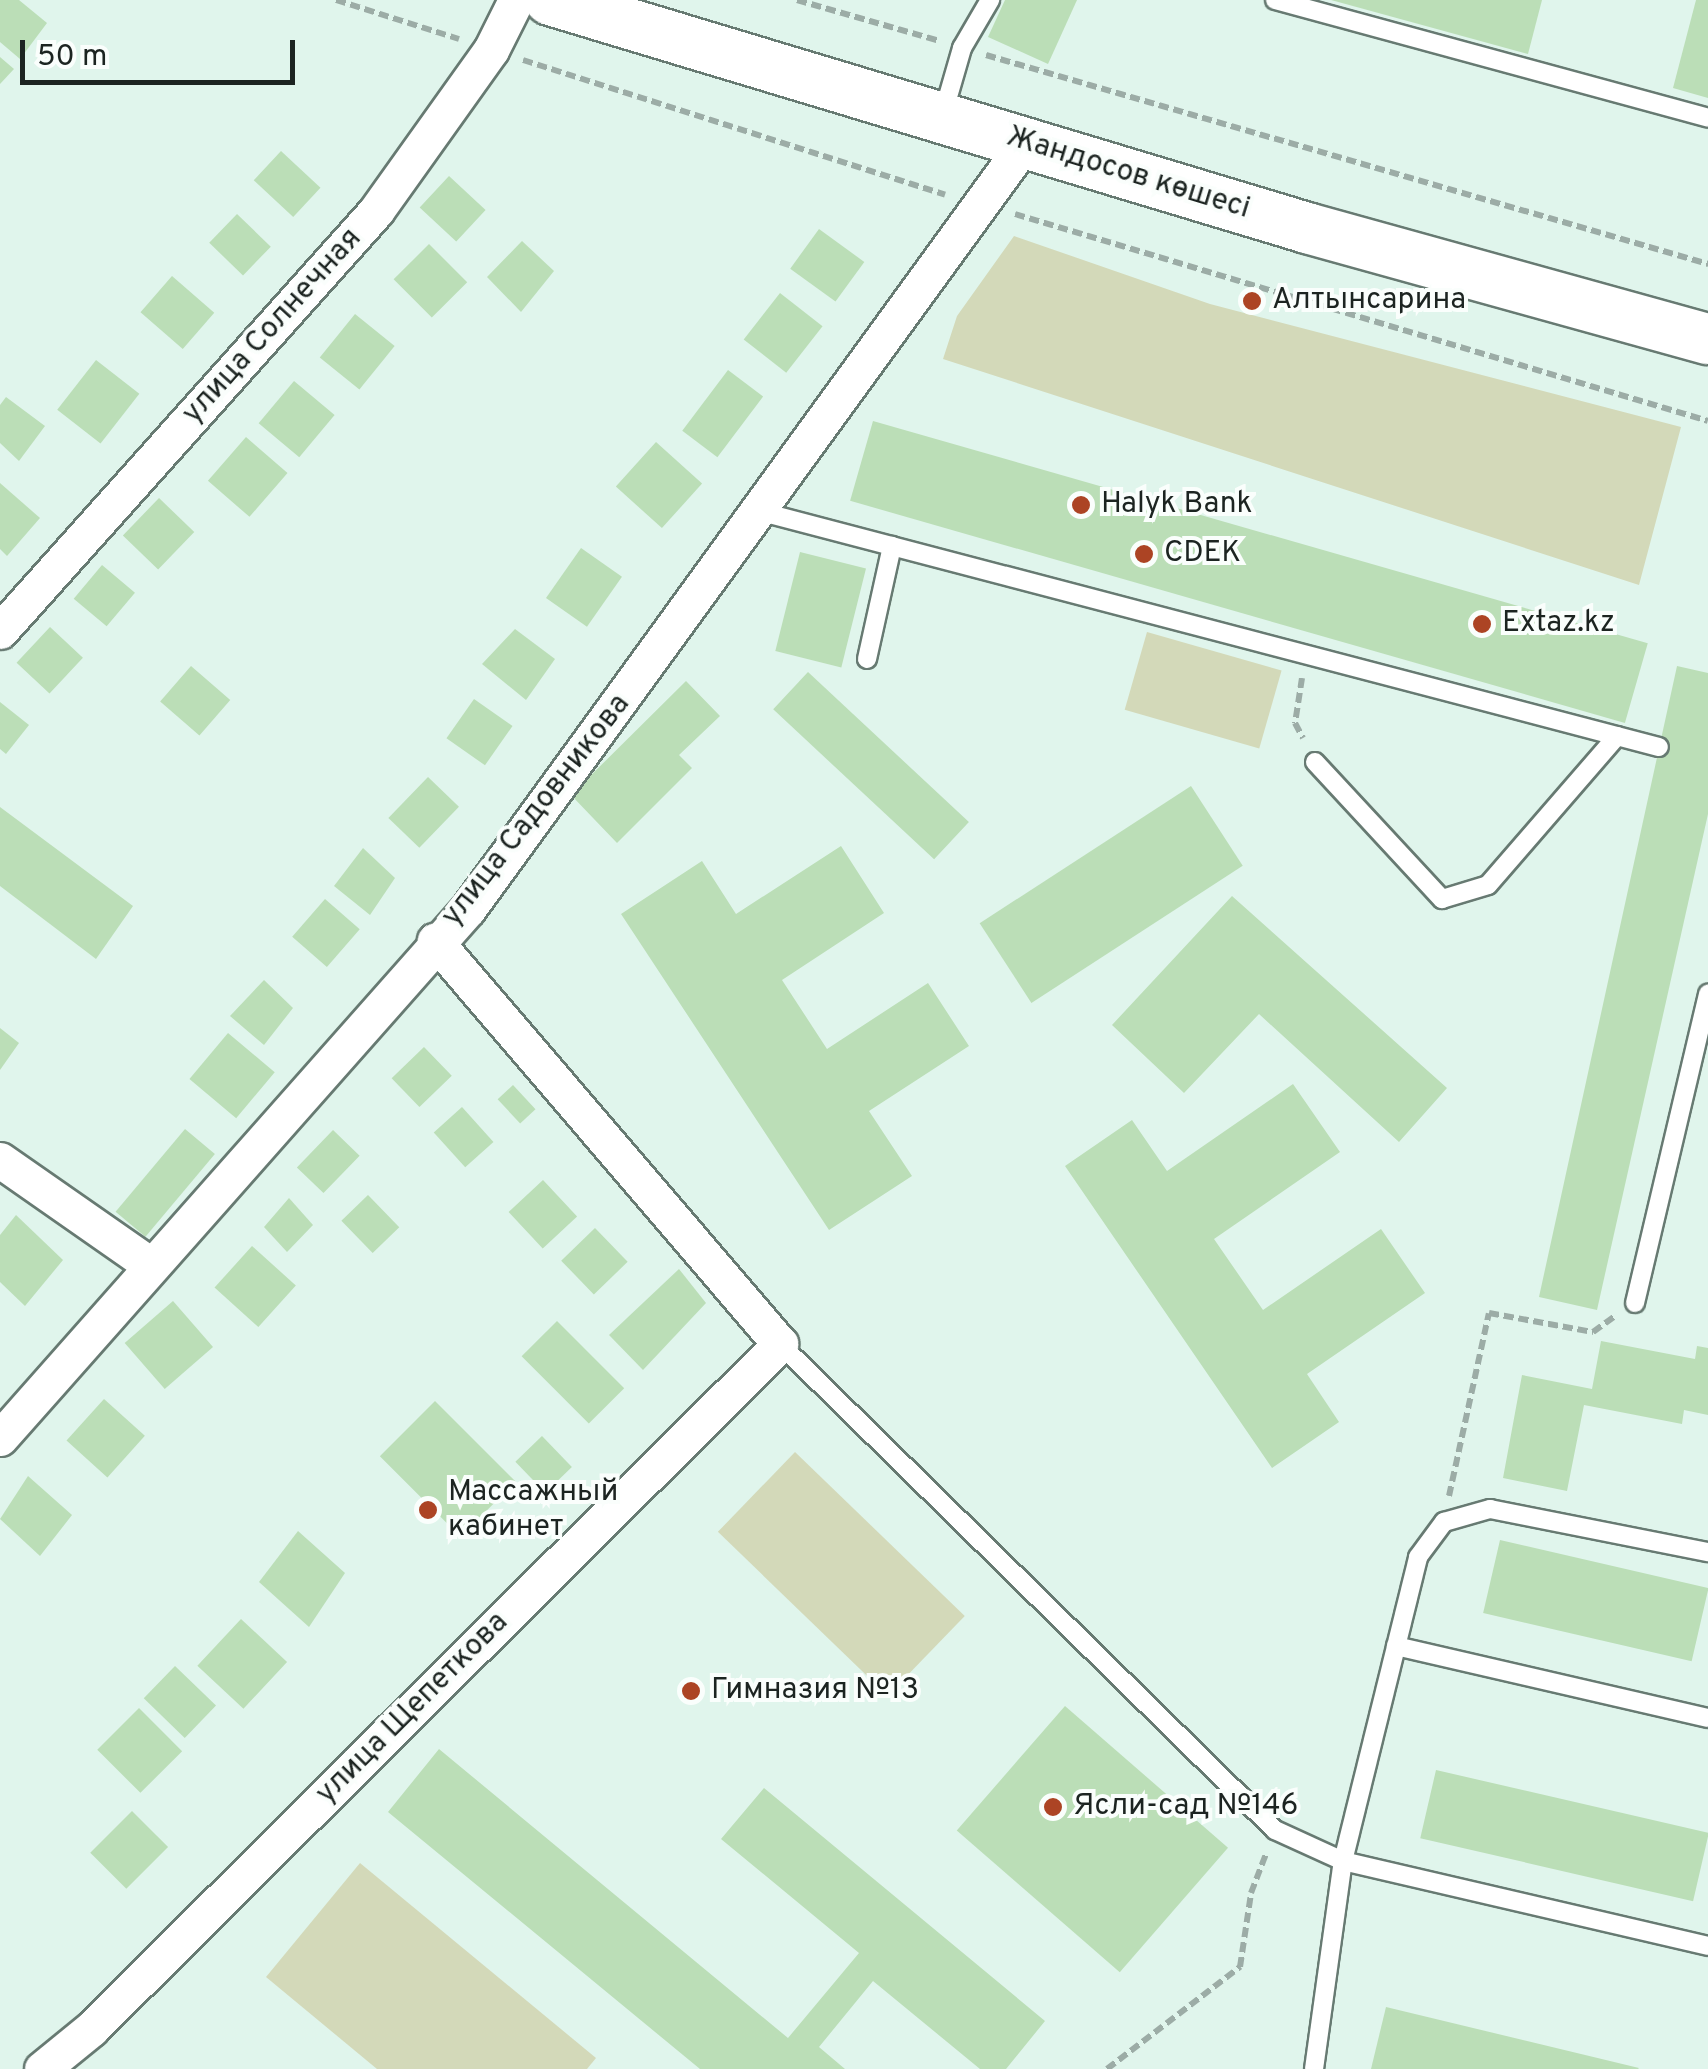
<!DOCTYPE html>
<html>
<head>
<meta charset="utf-8">
<style>
  body { margin:0 }
  #map { position:relative; width:1708px; height:2069px; overflow:hidden; background:#e0f5ec; font-family:Overpass,sans-serif }
  div>[style] { position:absolute }
  .green>* { inset:0; background:#d3d9b9; transform-origin:0 0 }
  .building>* { inset:0; background:#bbdeb7; transform-origin:0 0 }
  .path>* { height:6px; margin-top:-3px; transform-origin:0; background:repeating-linear-gradient(90deg,#9caca6 0 10px,transparent 0 15px) }
  .roads { filter:drop-shadow(2px 0 #677a72) drop-shadow(-2px 0 #677a72) drop-shadow(0 2px #677a72) drop-shadow(0 -2px #677a72) }
  .service>* { height:18px; margin:-9px; padding:0 9px; transform-origin:9px; border-radius:9px; background:#fff }
  .minor>* { height:35px; margin:-17.5px; padding:0 17.5px; transform-origin:17.5px; border-radius:17.5px; background:#fff }
  .secondary>* { height:50px; margin:-25px; padding:0 25px; transform-origin:25px; border-radius:25px; background:#fff }
  .dots>* { width:28px; height:28px; translate:-50% -50%; box-sizing:border-box; border:5px solid #fafefc; border-radius:50% }
  span { translate:-50% -50%; white-space:nowrap; text-align:center; line-height:1.15; -webkit-text-stroke:8px #fafefc; paint-order:stroke }
  .street-label { font-size:30px; color:#1c2421 }
  .poi-label { font-size:30px; color:#1c2421 }
  .left { translate:0 -50%; text-align:left }
  .scale { position:absolute; left:20px; top:40px; width:275px; height:45px; box-sizing:border-box; border:5px solid #1c2421; border-top:0; padding-left:12px; font-size:30px; line-height:35px; white-space:nowrap; color:#1c2421; -webkit-text-stroke:8px #fafefc; paint-order:stroke }
</style>
</head>
<body>
<div id="map">
  <div class="green">
    <div style="clip-path:polygon(1014px 236px,1210px 304px,1681px 427px,1639px 585px,943px 359px,957px 316px)"></div>
    <div style="left:1147px;top:632px;width:140px;height:81px;rotate:16deg"></div>
    <div style="left:795px;top:1452px;width:236px;height:111px;rotate:44deg"></div>
    <div style="clip-path:polygon(360px 1863px,596px 2058px,587px 2069px,377px 2069px,266px 1977px)"></div>
  </div>
  <div class="building">
    <div style="clip-path:polygon(0 0,19px 0,47px 23px,20px 59px,0 42px)"></div>
    <div style="clip-path:polygon(1005px 0,1077px 0,1048px 64px,988px 37px)"></div>
    <div style="clip-path:polygon(1331px 0,1542px 0,1528px 54px)"></div>
    <div style="clip-path:polygon(1696px 0,1708px 0,1708px 98px,1673px 88px)"></div>
    <div style="clip-path:polygon(0 57px,14px 69px,0 84px)"></div>
    <div style="left:281px;top:151px;width:54px;height:40px;rotate:43deg"></div>
    <div style="left:449px;top:176px;width:50px;height:43px;rotate:43deg"></div>
    <div style="left:237px;top:214px;width:47px;height:40px;rotate:44deg"></div>
    <div style="left:819px;top:229px;width:56px;height:49px;rotate:36deg"></div>
    <div style="clip-path:polygon(522px 241px,554px 271px,521px 312px,487px 277px)"></div>
    <div style="left:429px;top:244px;width:54px;height:50px;rotate:45deg"></div>
    <div style="left:172px;top:276px;width:56px;height:48px;rotate:41deg"></div>
    <div style="left:780px;top:293px;width:54px;height:59px;rotate:38deg"></div>
    <div style="left:355px;top:314px;width:51px;height:56px;rotate:39deg"></div>
    <div style="left:96px;top:360px;width:55px;height:63px;rotate:38deg"></div>
    <div style="left:728px;top:370px;width:44px;height:76px;rotate:37deg"></div>
    <div style="left:294px;top:381px;width:53px;height:55px;rotate:40deg"></div>
    <div style="clip-path:polygon(6px 397px,45px 426px,19px 461px,0 443px,0 405px)"></div>
    <div style="left:873px;top:421px;width:806px;height:83px;rotate:16deg"></div>
    <div style="left:246px;top:437px;width:55px;height:58px;rotate:41deg"></div>
    <div style="left:656px;top:442px;width:62px;height:60px;rotate:42deg"></div>
    <div style="clip-path:polygon(0 483px,40px 518px,7px 556px,0 549px)"></div>
    <div style="left:159px;top:498px;width:49px;height:52px;rotate:44deg"></div>
    <div style="left:581px;top:548px;width:50px;height:61px;rotate:35deg"></div>
    <div style="left:800px;top:552px;width:68px;height:102px;rotate:14deg"></div>
    <div style="left:102px;top:565px;width:43px;height:44px;rotate:40deg"></div>
    <div style="left:50px;top:627px;width:45px;height:49px;rotate:43deg"></div>
    <div style="clip-path:polygon(515px 629px,555px 659px,526px 700px,482px 664px)"></div>
    <div style="left:191px;top:666px;width:52px;height:47px;rotate:41deg"></div>
    <div style="clip-path:polygon(1677px 666px,1708px 673px,1708px 814px,1597px 1310px,1539px 1297px)"></div>
    <div style="left:808px;top:672px;width:220px;height:51px;rotate:43deg"></div>
    <div style="clip-path:polygon(686px 681px,720px 716px,679px 755px,692px 768px,617px 843px,571px 795px)"></div>
    <div style="left:474px;top:699px;width:47px;height:48px;rotate:35deg"></div>
    <div style="clip-path:polygon(0 702px,29px 725px,6px 754px,0 749px)"></div>
    <div style="left:428px;top:777px;width:43px;height:57px;rotate:44deg"></div>
    <div style="left:1191px;top:786px;width:95px;height:252px;rotate:57deg"></div>
    <div style="clip-path:polygon(0 807px,133px 906px,96px 959px,0 886px)"></div>
    <div style="clip-path:polygon(841px 846px,884px 913px,782px 980px,827px 1049px,928px 983px,969px 1046px,869px 1111px,912px 1176px,829px 1230px,621px 914px,702px 861px,736px 914px)"></div>
    <div style="clip-path:polygon(363px 848px,395px 878px,370px 915px,334px 886px)"></div>
    <div style="clip-path:polygon(1232px 896px,1447px 1088px,1399px 1142px,1259px 1014px,1184px 1093px,1112px 1025px)"></div>
    <div style="left:325px;top:899px;width:46px;height:50px;rotate:41deg"></div>
    <div style="clip-path:polygon(264px 980px,293px 1008px,264px 1045px,230px 1016px)"></div>
    <div style="clip-path:polygon(0 1028px,19px 1043px,0 1070px)"></div>
    <div style="left:228px;top:1033px;width:61px;height:60px;rotate:40deg"></div>
    <div style="left:424px;top:1047px;width:40px;height:45px;rotate:46deg"></div>
    <div style="clip-path:polygon(1293px 1084px,1340px 1152px,1214px 1239px,1263px 1310px,1381px 1229px,1425px 1293px,1307px 1374px,1339px 1422px,1272px 1468px,1065px 1166px,1132px 1120px,1167px 1171px)"></div>
    <div style="left:513px;top:1085px;width:33px;height:21px;rotate:47deg"></div>
    <div style="left:462px;top:1107px;width:47px;height:38px;rotate:48deg"></div>
    <div style="left:185px;top:1129px;width:39px;height:108px;rotate:40deg"></div>
    <div style="left:333px;top:1130px;width:37px;height:52px;rotate:44deg"></div>
    <div style="left:543px;top:1180px;width:50px;height:47px;rotate:47deg"></div>
    <div style="left:368px;top:1195px;width:45px;height:37px;rotate:46deg"></div>
    <div style="clip-path:polygon(289px 1198px,313px 1225px,287px 1252px,264px 1227px)"></div>
    <div style="clip-path:polygon(16px 1215px,63px 1260px,25px 1306px,0 1282px,0 1235px)"></div>
    <div style="left:595px;top:1228px;width:47px;height:47px;rotate:46deg"></div>
    <div style="left:252px;top:1246px;width:59px;height:56px;rotate:42deg"></div>
    <div style="clip-path:polygon(679px 1269px,706px 1303px,643px 1370px,609px 1335px)"></div>
    <div style="left:173px;top:1301px;width:61px;height:64px;rotate:49deg"></div>
    <div style="left:557px;top:1321px;width:95px;height:50px;rotate:45deg"></div>
    <div style="clip-path:polygon(1601px 1341px,1695px 1359px,1697px 1346px,1708px 1348px,1708px 1415px,1684px 1410px,1682px 1424px,1584px 1405px,1567px 1491px,1503px 1478px,1522px 1375px,1592px 1389px)"></div>
    <div style="left:104px;top:1399px;width:55px;height:56px;rotate:42deg"></div>
    <div style="left:435px;top:1401px;width:114px;height:78px;rotate:45deg"></div>
    <div style="left:542px;top:1436px;width:43px;height:37px;rotate:46deg"></div>
    <div style="clip-path:polygon(28px 1476px,72px 1515px,40px 1556px,0 1519px)"></div>
    <div style="clip-path:polygon(298px 1531px,345px 1573px,309px 1627px,259px 1582px)"></div>
    <div style="left:1500px;top:1540px;width:214px;height:75px;rotate:13deg"></div>
    <div style="left:241px;top:1619px;width:63px;height:64px;rotate:43deg"></div>
    <div style="left:175px;top:1666px;width:57px;height:45px;rotate:44deg"></div>
    <div style="left:1065px;top:1706px;width:216px;height:165px;rotate:41deg"></div>
    <div style="left:139px;top:1708px;width:61px;height:59px;rotate:45deg"></div>
    <div style="clip-path:polygon(439px 1749px,788px 2038px,859px 1953px,721px 1839px,764px 1788px,1045px 2021px,1006px 2069px,980px 2069px,873px 1981px,819px 2047px,845px 2069px,700px 2069px,388px 1812px)"></div>
    <div style="left:1436px;top:1770px;width:280px;height:70px;rotate:13deg"></div>
    <div style="left:132px;top:1811px;width:51px;height:59px;rotate:45deg"></div>
    <div style="clip-path:polygon(1386px 2007px,1639px 2068px,1638px 2069px,1371px 2069px)"></div>
  </div>
  <div class="path">
    <div style="left:336px;top:0;width:129px;rotate:17.6deg"></div>
    <div style="left:797px;top:0;width:149px;rotate:16deg"></div>
    <div style="left:986px;top:55px;width:752px;rotate:16.14deg"></div>
    <div style="left:523px;top:60px;width:443px;rotate:17.7deg"></div>
    <div style="left:1015px;top:214px;width:723px;rotate:16.63deg"></div>
    <div style="left:1302px;top:678px;width:46px;rotate:98.8deg"></div>
    <div style="left:1295px;top:723px;width:17px;rotate:62deg"></div>
    <div style="left:1449px;top:1496px;width:187px;rotate:-77.7deg"></div>
    <div style="left:1489px;top:1313px;width:106px;rotate:10.4deg"></div>
    <div style="left:1593px;top:1332px;width:26px;rotate:-36deg"></div>
    <div style="left:1107px;top:2069px;width:168px;rotate:-37.5deg"></div>
    <div style="left:1240px;top:1967px;width:75px;rotate:-81.5deg"></div>
    <div style="left:1251px;top:1893px;width:42px;rotate:-69deg"></div>
  </div>
  <div class="roads">
    <div class="service">
      <div style="left:1275px;top:0;width:449px;rotate:15.2deg"></div>
      <div style="left:943px;top:114px;width:69px;rotate:-73.9deg"></div>
      <div style="left:962px;top:48px;width:56px;rotate:-59.7deg"></div>
      <div style="left:762px;top:512px;width:927px;rotate:14.68deg"></div>
      <div style="left:867px;top:659px;width:116px;rotate:-77.5deg"></div>
      <div style="left:1315px;top:762px;width:187px;rotate:47.2deg"></div>
      <div style="left:1442px;top:899px;width:48px;rotate:-16.9deg"></div>
      <div style="left:1488px;top:885px;width:197px;rotate:-49.1deg"></div>
      <div style="left:1635px;top:1303px;width:318px;rotate:-76.7deg"></div>
      <div style="left:780px;top:1344px;width:694px;rotate:44.47deg"></div>
      <div style="left:1275px;top:1830px;width:75px;rotate:24.5deg"></div>
      <div style="left:1343px;top:1861px;width:375px;rotate:13.1deg"></div>
      <div style="left:1396px;top:1646px;width:320px;rotate:13deg"></div>
      <div style="left:1314px;top:2069px;width:210px;rotate:-82.1deg"></div>
      <div style="left:1343px;top:1861px;width:313px;rotate:-76.1deg"></div>
      <div style="left:1418px;top:1557px;width:44px;rotate:-53.4deg"></div>
      <div style="left:1444px;top:1522px;width:48px;rotate:-15.8deg"></div>
      <div style="left:1490px;top:1509px;width:222px;rotate:11.2deg"></div>
    </div>
    <div class="minor">
      <div style="left:0;top:631px;width:564px;rotate:-48.16deg"></div>
      <div style="left:376px;top:211px;width:198px;rotate:-54.5deg"></div>
      <div style="left:491px;top:50px;width:56px;rotate:-63.4deg"></div>
      <div style="left:0;top:1160px;width:182px;rotate:34.9deg"></div>
      <div style="left:0;top:1438px;width:706px;rotate:-48.5deg"></div>
      <div style="left:468px;top:909px;width:947px;rotate:-53.98deg"></div>
      <div style="left:42px;top:2069px;width:63px;rotate:-39.2deg"></div>
      <div style="left:91px;top:2029px;width:972px;rotate:-44.83deg"></div>
      <div style="left:780px;top:1344px;width:531px;rotate:-130.57deg"></div>
    </div>
    <div class="secondary">
      <div style="left:550px;top:0;width:791px;rotate:16.76deg"></div>
      <div style="left:1307px;top:228px;width:416px;rotate:15.5deg"></div>
    </div>
  </div>
  <div class="dots">
    <div style="left:1252px;top:301px;background:#ac4424"></div>
    <div style="left:1081px;top:505px;background:#ac4424"></div>
    <div style="left:1144px;top:554px;background:#ac4424"></div>
    <div style="left:1482px;top:624px;background:#ac4424"></div>
    <div style="left:428px;top:1510px;background:#ac4424"></div>
    <div style="left:691px;top:1691px;background:#ac4424"></div>
    <div style="left:1053px;top:1807px;background:#ac4424"></div>
  </div>
  <div class="street-label">
    <span style="left:1128px;top:174px;rotate:17deg">Жандосов көшесі</span>
    <span style="left:273px;top:327px;rotate:-48deg">улица Солнечная</span>
    <span style="left:537px;top:811px;rotate:-52deg">улица Садовникова</span>
    <span style="left:413px;top:1709px;rotate:-45deg">улица Щепеткова</span>
  </div>
  <div class="poi-label">
    <span class="left" style="left:1272px;top:301px">Алтынсарина</span>
    <span class="left" style="left:1101px;top:505px">Halyk Bank</span>
    <span class="left" style="left:1164px;top:554px">CDEK</span>
    <span class="left" style="left:1502px;top:624px">Extaz.kz</span>
    <span class="left" style="left:448px;top:1510px">Массажный<br>кабинет</span>
    <span class="left" style="left:711px;top:1691px">Гимназия №13</span>
    <span class="left" style="left:1073px;top:1807px">Ясли-сад №146</span>
  </div>
  <div class="scale">50 m</div>
</div>
</body>
</html>
